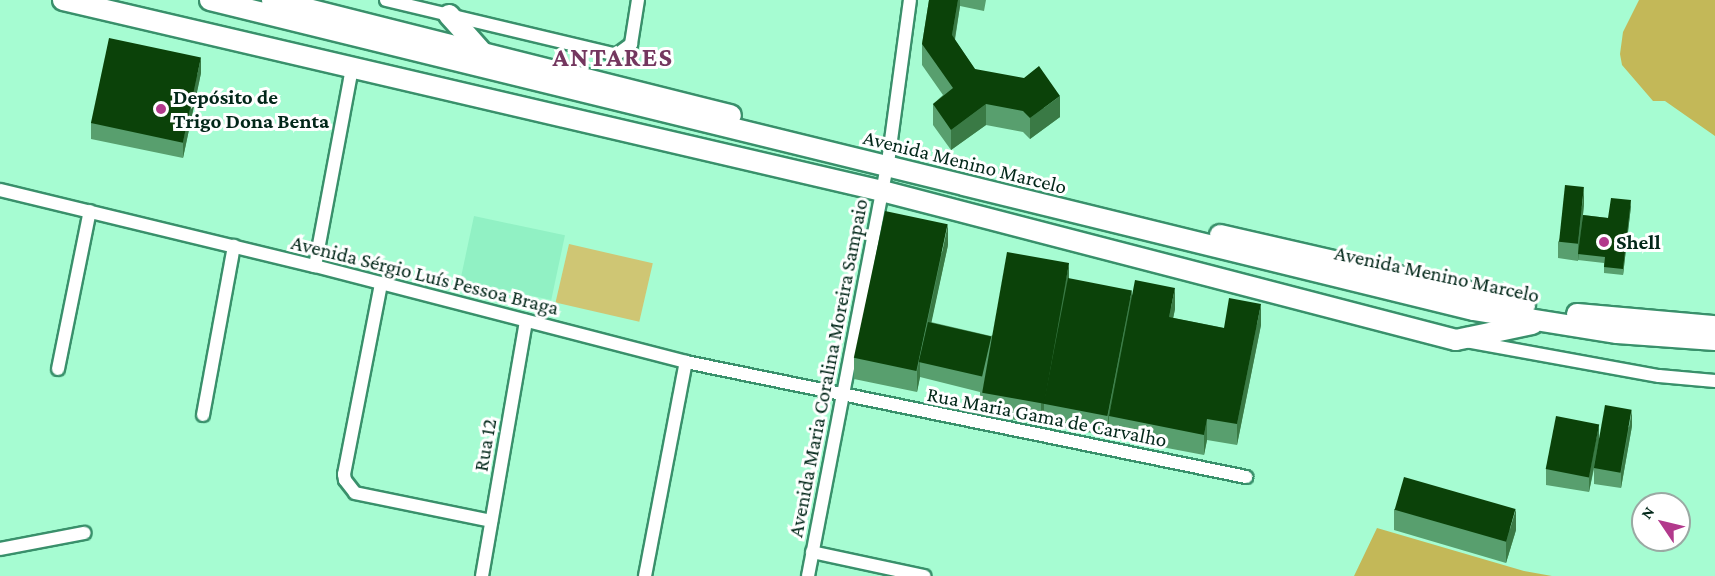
<!DOCTYPE html>
<html>
<head>
<meta charset="utf-8">
<style>
  body { margin:0 }
  #map { position:relative; width:1715px; height:576px; overflow:hidden; background:#a6fcd2; font-family:"Crimson Pro",serif }
  div>[style] { position:absolute }
  .built>* { inset:0; background:#91f1c4; transform-origin:0 0 }
  .green>* { inset:0; background:#cfc674; transform-origin:0 0 }
  .forest>* { inset:0; background:#c3b858 }
  .roads { filter:drop-shadow(2px 0 #39906b) drop-shadow(-2px 0 #39906b) drop-shadow(0 2px #39906b) drop-shadow(0 -2px #39906b) }
  .minor>* { height:12px; margin:-6px; padding:0 6px; transform-origin:6px; border-radius:6px; background:#fff }
  .primary>* { height:20px; margin:-10px; padding:0 10px; transform-origin:10px; border-radius:10px; background:#fff }
  .wall>* { inset:0; background:#589f6e }
  .shaded-wall>* { inset:0; background:#3a7a45 }
  .building>* { inset:0; background:#0b4209; transform-origin:0 0 }
  .dots>* { width:16px; height:16px; translate:-50% -50%; box-sizing:border-box; border:3px solid #fff; border-radius:50% }
  span { translate:-50% -50%; white-space:nowrap; text-align:center; line-height:1.15; -webkit-text-stroke:6px #fff; paint-order:stroke }
  .poi-label { font-size:21px; color:#022719; font-weight:700 }
  .left { translate:0 -50%; text-align:left }
  .street-label { font-size:21px; color:#022719 }
  .district-label { font-size:27px; color:#74375f; font-weight:700; letter-spacing:1.5px }
  .north { position:absolute; left:1631px; top:492px; width:60px; height:60px; box-sizing:border-box; background:#fff; border:2px solid #9aa9a3; border-radius:50%; rotate:305deg; font-size:16px; font-weight:700; line-height:24px; text-align:center; color:#022719 }
  .north::after { content:''; display:block; margin:auto; width:21px; height:27px; background:#b2398c; clip-path:polygon(50% 0,100% 100%,50% 72%,0 100%) }
</style>
</head>
<body>
<div id="map">
  <div class="built">
    <div style="left:474px;top:216px;width:93px;height:66px;rotate:12deg"></div>
  </div>
  <div class="green">
    <div style="left:569px;top:244px;width:86px;height:60px;rotate:13deg"></div>
  </div>
  <div class="forest">
    <div style="clip-path:polygon(1639px 0,1715px 0,1715px 136px,1665px 101px,1653px 101px,1622px 65px,1620px 54px,1623px 32px)"></div>
    <div style="clip-path:polygon(1377px 528px,1524px 571px,1552px 576px,1354px 576px)"></div>
  </div>
  <div class="roads">
    <div class="minor">
      <div style="left:386px;top:0;width:236px;rotate:13.4deg"></div>
      <div style="left:616px;top:55px;width:19px;rotate:-36deg"></div>
      <div style="left:631px;top:44px;width:45px;rotate:-81deg"></div>
      <div style="left:0;top:190px;width:324px;rotate:13.6deg"></div>
      <div style="left:315px;top:266px;width:383px;rotate:14.5deg"></div>
      <div style="left:686px;top:362px;width:572px;rotate:11.6deg"></div>
      <div style="left:315px;top:266px;width:200px;rotate:-79.4deg"></div>
      <div style="left:381px;top:284px;width:194px;rotate:101deg"></div>
      <div style="left:344px;top:474px;width:6px;rotate:81deg"></div>
      <div style="left:345px;top:480px;width:16px;rotate:52deg"></div>
      <div style="left:355px;top:493px;width:139px;rotate:11.6deg"></div>
      <div style="left:1466px;top:341px;width:196px;rotate:10.3deg"></div>
      <div style="left:1659px;top:376px;width:56px;rotate:5.1deg"></div>
      <div style="left:58px;top:369px;width:161px;rotate:-78.6deg"></div>
      <div style="left:203px;top:415px;width:172px;rotate:-79.6deg"></div>
      <div style="left:0;top:549px;width:86px;rotate:-10.8deg"></div>
      <div style="left:812px;top:552px;width:115px;rotate:12.1deg"></div>
      <div style="left:482px;top:576px;width:259px;rotate:-80.2deg"></div>
      <div style="left:645px;top:576px;width:218px;rotate:-79.2deg"></div>
      <div style="left:808px;top:576px;width:429px;rotate:-79.1deg"></div>
      <div style="left:889px;top:155px;width:156px;rotate:-82.3deg"></div>
    </div>
    <div class="primary">
      <div style="left:63px;top:0;width:841px;rotate:13.13deg"></div>
      <div style="left:882px;top:191px;width:593px;rotate:14.55deg"></div>
      <div style="left:1456px;top:340px;width:78px;rotate:-11.9deg"></div>
      <div style="left:210px;top:0;width:1300px;rotate:13.79deg"></div>
      <div style="left:1473px;top:310px;width:146px;rotate:9.1deg"></div>
      <div style="left:1617px;top:333px;width:98px;rotate:4.1deg"></div>
      <div style="left:272px;top:0;width:473px;rotate:14.1deg"></div>
      <div style="left:449px;top:15px;width:50px;rotate:48.3deg"></div>
      <div style="left:1220px;top:235px;width:313px;rotate:12.9deg"></div>
      <div style="left:1577px;top:314px;width:139px;rotate:5deg"></div>
    </div>
  </div>
  <div class="wall">
    <div style="clip-path:polygon(929px 0,986px 0,984px 11px,960px 6px,955px 40px,975px 69px,1060px 117px,1030px 139px,1023px 132px,986px 125px,951px 150px,933px 125px,933px 104px,943px 95px,922px 65px,922px 44px)"></div>
    <div style="clip-path:polygon(201px 73px,183px 158px,91px 139px,91px 123px)"></div>
    <div style="clip-path:polygon(1584px 204px,1583px 215px,1608px 218px,1631px 206px,1623px 275px,1604px 273px,1604px 263px,1578px 260px,1578px 256px,1578px 261px,1558px 258px,1558px 242px)"></div>
    <div style="clip-path:polygon(948px 245px,931px 322px,991px 336px,1069px 279px,1132px 298px,1175px 309px,1173px 318px,1224px 328px,1261px 325px,1237px 445px,1207px 440px,1204px 455px,1109px 437px,1109px 431px,1108px 436px,1044px 424px,1044px 413px,1041px 425px,980px 413px,980px 392px,920px 377px,917px 392px,854px 379px,854px 358px)"></div>
    <div style="clip-path:polygon(1632px 426px,1621px 488px,1594px 484px,1594px 469px,1589px 492px,1546px 485px,1546px 469px,1599px 438px)"></div>
    <div style="clip-path:polygon(1394px 509px,1516px 530px,1506px 563px,1394px 530px)"></div>
  </div>
  <div class="shaded-wall">
    <div style="clip-path:polygon(958px 0,960px 0,960px 6px,952px 56px,952px 35px)"></div>
    <div style="clip-path:polygon(201px 57px,201px 73px,183px 158px,183px 142px)"></div>
    <div style="clip-path:polygon(1060px 96px,1060px 117px,1030px 139px,1030px 118px)"></div>
    <div style="clip-path:polygon(986px 104px,986px 125px,951px 150px,951px 130px)"></div>
    <div style="clip-path:polygon(1584px 187px,1584px 204px,1578px 261px,1578px 244px)"></div>
    <div style="clip-path:polygon(1631px 200px,1631px 206px,1623px 275px,1623px 269px)"></div>
    <div style="clip-path:polygon(948px 224px,948px 245px,923px 362px,920px 362px,920px 377px,917px 392px,917px 371px)"></div>
    <div style="clip-path:polygon(1069px 263px,1069px 284px,1044px 404px,1044px 413px,1041px 425px,1041px 404px)"></div>
    <div style="clip-path:polygon(1175px 288px,1175px 309px,1169px 338px,1169px 317px)"></div>
    <div style="clip-path:polygon(1132px 290px,1132px 311px,1109px 416px,1109px 431px,1108px 436px,1108px 415px)"></div>
    <div style="clip-path:polygon(1261px 304px,1261px 325px,1237px 445px,1237px 424px)"></div>
    <div style="clip-path:polygon(1632px 410px,1632px 426px,1621px 488px,1621px 472px)"></div>
    <div style="clip-path:polygon(1207px 419px,1207px 440px,1204px 455px,1204px 435px)"></div>
    <div style="clip-path:polygon(1599px 424px,1599px 440px,1589px 492px,1589px 476px)"></div>
    <div style="clip-path:polygon(1516px 509px,1516px 530px,1506px 563px,1506px 542px)"></div>
  </div>
  <div class="building">
    <div style="clip-path:polygon(929px 0,958px 0,952px 35px,975px 69px,1024px 78px,1039px 66px,1060px 96px,1030px 118px,1023px 111px,986px 104px,951px 130px,933px 104px,953px 88px,922px 44px)"></div>
    <div style="left:109px;top:38px;width:94px;height:87px;rotate:12deg"></div>
    <div style="left:1565px;top:185px;width:19px;height:57px;rotate:6deg"></div>
    <div style="clip-path:polygon(1611px 198px,1631px 200px,1623px 269px,1604px 267px,1605px 257px,1578px 254px,1583px 215px,1608px 218px)"></div>
    <div style="left:885px;top:211px;width:64px;height:150px;rotate:12deg"></div>
    <div style="left:1007px;top:252px;width:63px;height:143px;rotate:10deg"></div>
    <div style="left:1068px;top:278px;width:65px;height:128px;rotate:11deg"></div>
    <div style="clip-path:polygon(1135px 280px,1175px 288px,1169px 317px,1224px 328px,1229px 298px,1261px 304px,1237px 424px,1207px 419px,1204px 435px,1109px 416px)"></div>
    <div style="left:928px;top:322px;width:65px;height:41px;rotate:13deg"></div>
    <div style="left:1605px;top:405px;width:27px;height:64px;rotate:10deg"></div>
    <div style="left:1556px;top:416px;width:44px;height:54px;rotate:11deg"></div>
    <div style="left:1404px;top:477px;width:116px;height:34px;rotate:16deg"></div>
  </div>
  <div class="dots">
    <div style="left:161px;top:109px;background:#b2398c"></div>
    <div style="left:1604px;top:242px;background:#b2398c"></div>
  </div>
  <div class="poi-label">
    <span class="left" style="left:173px;top:109px">Depósito de<br>Trigo Dona Benta</span>
    <span class="left" style="left:1616px;top:242px">Shell</span>
  </div>
  <div class="street-label">
    <span style="left:965px;top:162px;rotate:14deg">Avenida Menino Marcelo</span>
    <span style="left:1437px;top:274px;rotate:12deg">Avenida Menino Marcelo</span>
    <span style="left:425px;top:275px;rotate:14deg">Avenida Sérgio Luís Pessoa Braga</span>
    <span style="left:828px;top:368px;rotate:-79deg">Avenida Maria Coralina Moreira Sampaio</span>
    <span style="left:1047px;top:417px;rotate:11deg">Rua Maria Gama de Carvalho</span>
    <span style="left:485px;top:445px;rotate:-80deg">Rua 12</span>
  </div>
  <div class="district-label">
    <span style="left:613px;top:58px">ANTARES</span>
  </div>
  <div class="north">N</div>
</div>
</body>
</html>
